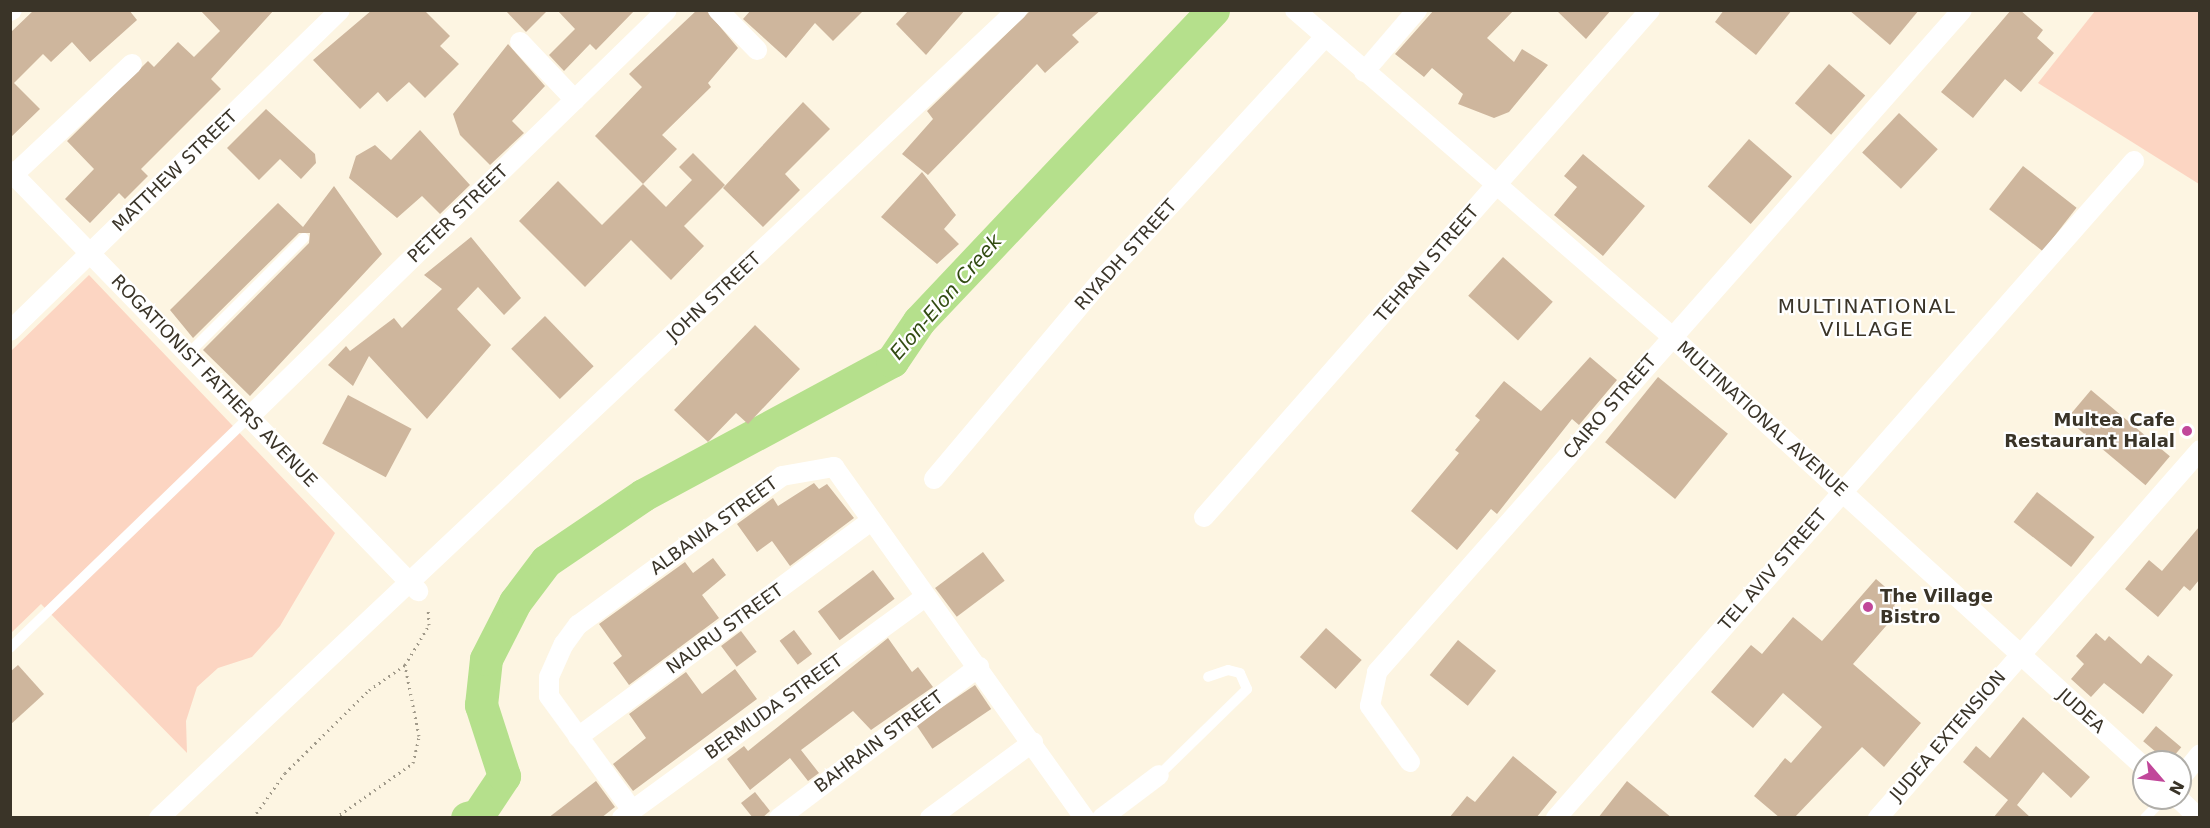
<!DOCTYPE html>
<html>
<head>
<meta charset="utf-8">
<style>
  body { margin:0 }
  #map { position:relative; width:2210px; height:828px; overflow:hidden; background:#fdf5e2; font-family:"DejaVu Sans",sans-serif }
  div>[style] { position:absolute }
  .green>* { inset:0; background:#fcd5c2 }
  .river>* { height:33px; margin:-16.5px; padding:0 16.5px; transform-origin:16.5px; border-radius:16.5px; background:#b5e08c }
  .building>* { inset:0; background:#ceb69d; transform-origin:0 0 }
  .path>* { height:3px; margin-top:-1.5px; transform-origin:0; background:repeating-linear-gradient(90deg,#a09989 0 1.5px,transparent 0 6px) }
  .lane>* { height:10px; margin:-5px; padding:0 5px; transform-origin:5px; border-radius:5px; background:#fff }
  .street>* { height:20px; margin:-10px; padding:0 10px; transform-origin:10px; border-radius:10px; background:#fff }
  .dots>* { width:16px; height:16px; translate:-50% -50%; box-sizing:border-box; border:3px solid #fff; border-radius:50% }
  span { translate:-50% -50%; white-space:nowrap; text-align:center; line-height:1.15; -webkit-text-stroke:4.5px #fff; paint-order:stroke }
  .street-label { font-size:18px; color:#3a3428 }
  .poi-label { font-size:18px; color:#3a3428; font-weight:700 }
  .right { translate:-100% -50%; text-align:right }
  .left { translate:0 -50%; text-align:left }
  .water-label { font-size:20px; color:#324c12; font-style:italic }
  .neighbourhood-label { font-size:20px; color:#3a3428; letter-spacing:1.5px }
  .frame { position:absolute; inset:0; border:12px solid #3a3428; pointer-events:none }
  .north { position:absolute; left:2132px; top:750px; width:60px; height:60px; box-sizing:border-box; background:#fff; border:2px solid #b0aea9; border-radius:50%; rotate:118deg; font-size:16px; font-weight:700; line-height:24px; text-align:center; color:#3a3428 }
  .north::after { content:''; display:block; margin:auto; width:21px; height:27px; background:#c1479a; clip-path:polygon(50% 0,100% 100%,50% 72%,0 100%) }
</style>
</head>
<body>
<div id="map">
  <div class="green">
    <div style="clip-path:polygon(2095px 11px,2199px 11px,2199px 184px,2038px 83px)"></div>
    <div style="clip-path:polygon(89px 275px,335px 533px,280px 626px,252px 657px,218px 668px,197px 687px,186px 721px,187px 753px,41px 604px,11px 633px,11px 351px)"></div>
  </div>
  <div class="river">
    <div style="left:467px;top:818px;width:11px;rotate:-15deg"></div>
    <div style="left:478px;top:815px;width:47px;rotate:-56.3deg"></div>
    <div style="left:504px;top:776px;width:75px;rotate:-107.9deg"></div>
    <div style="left:481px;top:705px;width:46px;rotate:-83.8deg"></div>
    <div style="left:486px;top:659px;width:64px;rotate:-63deg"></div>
    <div style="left:515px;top:602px;width:51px;rotate:-52.9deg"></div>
    <div style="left:546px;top:561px;width:117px;rotate:-34.2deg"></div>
    <div style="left:643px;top:495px;width:283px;rotate:-28.3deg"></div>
    <div style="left:892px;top:361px;width:48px;rotate:-56deg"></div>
    <div style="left:919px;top:321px;width:428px;rotate:-46.6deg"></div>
  </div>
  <div class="building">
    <div style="clip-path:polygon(34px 10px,129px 10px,137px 20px,90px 62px,72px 42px,51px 62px,43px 54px,14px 83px,40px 109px,10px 138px,10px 33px)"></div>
    <div style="clip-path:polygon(200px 10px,274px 10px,211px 79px,221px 89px,141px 169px,148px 176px,125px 199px,119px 193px,90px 223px,65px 199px,94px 169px,67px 141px,148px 61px,154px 67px,178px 42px,194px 57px,220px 31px)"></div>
    <div style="clip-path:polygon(372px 10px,424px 10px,450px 36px,440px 46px,459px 64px,425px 98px,409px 82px,387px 102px,378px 92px,360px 109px,313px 60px)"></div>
    <div style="clip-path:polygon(505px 10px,548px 10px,526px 32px)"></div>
    <div style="clip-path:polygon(557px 10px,635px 10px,596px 50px,590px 44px,564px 71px,549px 55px,575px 29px)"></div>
    <div style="clip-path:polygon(697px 10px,706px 10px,738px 48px,708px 83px,711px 87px,662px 135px,677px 149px,643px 184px,595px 136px,642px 87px,629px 74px)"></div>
    <div style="clip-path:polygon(751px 10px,864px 10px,833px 41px,815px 23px,786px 58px,743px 19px)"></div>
    <div style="clip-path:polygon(909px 10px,965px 10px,926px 55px,896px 24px)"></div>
    <div style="clip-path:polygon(1031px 10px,1101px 10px,1072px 35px,1079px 42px,1045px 73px,1037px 64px,928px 175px,902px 154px,933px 119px,927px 111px)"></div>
    <div style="clip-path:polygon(1434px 10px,1514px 10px,1487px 38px,1514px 62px,1522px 49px,1548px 65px,1509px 112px,1494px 118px,1458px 104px,1463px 94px,1432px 68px,1424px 77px,1395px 54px)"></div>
    <div style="clip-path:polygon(1556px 10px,1611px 10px,1586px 39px)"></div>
    <div style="clip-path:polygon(1724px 10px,1792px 10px,1756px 55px,1715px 22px)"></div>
    <div style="clip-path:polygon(1849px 10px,1919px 10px,1890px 45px)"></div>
    <div style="clip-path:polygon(2011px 10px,2020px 10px,2043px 30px,2037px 38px,2054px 53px,2021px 92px,2005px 79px,1973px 118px,1941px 92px)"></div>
    <div style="clip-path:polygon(508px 44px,545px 86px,512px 121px,524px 133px,490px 165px,460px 135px,453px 114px)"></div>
    <div style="left:1829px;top:64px;width:48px;height:52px;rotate:41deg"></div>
    <div style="clip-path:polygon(803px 102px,830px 129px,785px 174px,800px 190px,763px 227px,723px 188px)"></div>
    <div style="clip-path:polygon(266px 109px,315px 154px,316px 163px,301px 179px,280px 159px,259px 180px,227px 148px)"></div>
    <div style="left:1899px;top:113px;width:53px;height:54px;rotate:43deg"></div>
    <div style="clip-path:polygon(420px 130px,470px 185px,440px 214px,422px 196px,397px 218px,349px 178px,356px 156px,375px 145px,391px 160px)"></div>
    <div style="left:1749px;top:139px;width:57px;height:63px;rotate:41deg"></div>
    <div style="clip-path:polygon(693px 153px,725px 185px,684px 226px,704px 246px,671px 280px,631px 240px,585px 287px,519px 221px,558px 181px,602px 225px,643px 184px,666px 207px,692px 180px,679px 167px)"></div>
    <div style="clip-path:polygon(1583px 154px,1645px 206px,1603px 256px,1554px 215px,1577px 187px,1564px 176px)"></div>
    <div style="left:2023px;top:166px;width:68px;height:55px;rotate:38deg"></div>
    <div style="clip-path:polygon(922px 172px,956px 215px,944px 229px,959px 244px,937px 264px,881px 217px)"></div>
    <div style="clip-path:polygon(334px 186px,382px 254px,250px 396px,203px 350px,309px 243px,310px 233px,299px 233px,193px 338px,170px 310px,278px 203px,303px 227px)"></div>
    <div style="clip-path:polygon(471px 237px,521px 298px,504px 315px,478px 287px,457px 309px,491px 345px,427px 419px,369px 356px,353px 386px,328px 365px,346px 346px,350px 351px,394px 318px,402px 328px,442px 289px,424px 275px)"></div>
    <div style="left:1503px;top:257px;width:67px;height:52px;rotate:42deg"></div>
    <div style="left:545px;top:316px;width:70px;height:47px;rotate:46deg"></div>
    <div style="clip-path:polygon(755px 325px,800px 369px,748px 424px,736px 413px,708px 442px,674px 410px)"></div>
    <div style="clip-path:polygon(1590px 357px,1617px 380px,1579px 425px,1572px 419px,1497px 514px,1491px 509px,1457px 550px,1411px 511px,1459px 453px,1455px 450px,1480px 420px,1475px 416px,1504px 381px,1541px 411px)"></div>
    <div style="left:1658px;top:377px;width:90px;height:84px;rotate:39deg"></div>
    <div style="left:2091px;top:390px;width:103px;height:38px;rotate:40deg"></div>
    <div style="left:348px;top:395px;width:72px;height:55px;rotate:28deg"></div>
    <div style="clip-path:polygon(814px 483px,819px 489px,827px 484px,854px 518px,790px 566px,772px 541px,757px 552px,737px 524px,773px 498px,778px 506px)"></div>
    <div style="left:2037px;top:492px;width:73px;height:38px;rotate:38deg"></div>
    <div style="clip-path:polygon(2199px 527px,2199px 580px,2190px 591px,2184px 586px,2158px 617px,2125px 589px,2149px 560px,2162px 571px)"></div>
    <div style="left:983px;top:552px;width:36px;height:60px;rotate:53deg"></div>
    <div style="clip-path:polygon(713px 558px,726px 575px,702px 595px,719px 618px,629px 685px,613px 663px,622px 656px,599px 624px,685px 562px,693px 573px)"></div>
    <div style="left:873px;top:570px;width:36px;height:69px;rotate:53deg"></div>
    <div style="clip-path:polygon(1876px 579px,1899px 599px,1894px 606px,1899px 611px,1853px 664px,1921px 723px,1884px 767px,1862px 747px,1794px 818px,1780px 818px,1754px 796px,1785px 758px,1791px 763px,1822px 727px,1783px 693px,1753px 728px,1711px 692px,1751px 645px,1762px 654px,1793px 617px,1822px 641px)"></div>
    <div style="left:1326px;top:628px;width:48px;height:39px;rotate:42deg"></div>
    <div style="left:794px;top:630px;width:30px;height:18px;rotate:53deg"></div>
    <div style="left:741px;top:631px;width:26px;height:25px;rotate:53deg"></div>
    <div style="clip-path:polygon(2096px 633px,2105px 641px,2109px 636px,2141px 664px,2148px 655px,2173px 675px,2143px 714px,2104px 683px,2091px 697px,2071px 679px,2084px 664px,2076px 656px)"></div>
    <div style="clip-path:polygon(888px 638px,912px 672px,918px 667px,933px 687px,871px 730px,853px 711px,801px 750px,819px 773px,808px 781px,790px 758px,750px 790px,727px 759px,744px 746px,748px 751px)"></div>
    <div style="left:1458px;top:640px;width:49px;height:45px;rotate:39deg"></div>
    <div style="clip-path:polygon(18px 665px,44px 694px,10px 725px,10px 672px)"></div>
    <div style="clip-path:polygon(735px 669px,757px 699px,633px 791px,613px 764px,646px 738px,629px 714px,686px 672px,702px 694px)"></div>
    <div style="left:975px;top:685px;width:29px;height:71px;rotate:56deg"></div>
    <div style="clip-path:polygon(2023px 717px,2090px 777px,2071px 798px,2043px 772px,2017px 805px,2031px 818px,1993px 818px,2008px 800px,1963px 762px,1976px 746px,1990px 758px)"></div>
    <div style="left:2156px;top:726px;width:33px;height:20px;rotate:40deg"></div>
    <div style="clip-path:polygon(1513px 756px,1557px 792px,1536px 818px,1449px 818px,1467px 796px,1475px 802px)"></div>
    <div style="clip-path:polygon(596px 781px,615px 807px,601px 818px,548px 818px)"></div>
    <div style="clip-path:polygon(1627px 781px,1672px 818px,1598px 818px)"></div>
    <div style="clip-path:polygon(755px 792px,770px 811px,762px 818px,753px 818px,741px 803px)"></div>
  </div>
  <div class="path">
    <div style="left:253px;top:818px;width:55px;rotate:-54.6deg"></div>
    <div style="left:285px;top:773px;width:118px;rotate:-44.7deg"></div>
    <div style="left:369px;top:690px;width:44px;rotate:-34.8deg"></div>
    <div style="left:335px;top:818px;width:95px;rotate:-35.2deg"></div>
    <div style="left:413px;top:763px;width:28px;rotate:-77deg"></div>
    <div style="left:419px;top:736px;width:72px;rotate:-101.2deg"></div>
    <div style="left:405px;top:665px;width:47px;rotate:-59deg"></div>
    <div style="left:429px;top:625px;width:17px;rotate:-93deg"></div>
  </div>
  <div class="lane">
    <div style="left:188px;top:354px;width:164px;rotate:-45deg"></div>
    <div style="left:10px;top:648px;width:332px;rotate:-44deg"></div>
    <div style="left:1159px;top:775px;width:123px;rotate:-44.3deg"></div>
    <div style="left:1247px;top:689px;width:17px;rotate:-114deg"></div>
    <div style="left:1240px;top:673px;width:12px;rotate:-166deg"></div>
    <div style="left:1228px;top:670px;width:21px;rotate:161deg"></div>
    <div style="left:2145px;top:818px;width:28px;rotate:-46deg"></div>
  </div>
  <div class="street">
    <div style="left:718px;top:10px;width:56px;rotate:45.7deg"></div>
    <div style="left:1295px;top:10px;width:499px;rotate:40.9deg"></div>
    <div style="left:1672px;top:337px;width:639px;rotate:42.33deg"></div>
    <div style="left:10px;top:11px;width:2px;rotate:-27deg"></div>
    <div style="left:520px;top:42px;width:80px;rotate:46.5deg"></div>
    <div style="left:1364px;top:72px;width:82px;rotate:-49.5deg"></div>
    <div style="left:10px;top:171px;width:586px;rotate:45.83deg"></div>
    <div style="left:10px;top:178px;width:167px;rotate:-43.1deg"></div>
    <div style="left:10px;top:331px;width:460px;rotate:-44.2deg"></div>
    <div style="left:249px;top:417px;width:583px;rotate:-44.24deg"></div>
    <div style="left:934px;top:479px;width:267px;rotate:-49.9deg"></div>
    <div style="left:1106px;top:275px;width:322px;rotate:-47.4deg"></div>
    <div style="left:1204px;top:517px;width:675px;rotate:-48.66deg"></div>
    <div style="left:578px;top:737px;width:365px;rotate:-36.4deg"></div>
    <div style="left:1410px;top:762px;width:69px;rotate:-125.5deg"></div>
    <div style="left:1370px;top:706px;width:35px;rotate:-78deg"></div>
    <div style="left:1377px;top:672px;width:883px;rotate:-48.53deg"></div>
    <div style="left:2180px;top:779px;width:32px;rotate:-51deg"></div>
    <div style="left:2178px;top:798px;width:29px;rotate:44deg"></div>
    <div style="left:632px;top:810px;width:141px;rotate:-126.1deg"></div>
    <div style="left:549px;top:696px;width:19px;rotate:-90deg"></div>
    <div style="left:549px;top:677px;width:36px;rotate:-66deg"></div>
    <div style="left:564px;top:644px;width:24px;rotate:-54deg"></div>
    <div style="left:578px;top:625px;width:253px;rotate:-36.1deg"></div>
    <div style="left:782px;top:476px;width:53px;rotate:-9.8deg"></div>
    <div style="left:834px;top:467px;width:431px;rotate:54.5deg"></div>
    <div style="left:159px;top:818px;width:1179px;rotate:-43.28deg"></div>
    <div style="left:622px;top:818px;width:376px;rotate:-36.1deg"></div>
    <div style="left:779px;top:818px;width:251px;rotate:-37.1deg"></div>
    <div style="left:930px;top:818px;width:128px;rotate:-36.4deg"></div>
    <div style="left:1102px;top:818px;width:71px;rotate:-37deg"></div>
    <div style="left:1556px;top:818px;width:875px;rotate:-48.66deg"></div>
    <div style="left:1878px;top:818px;width:489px;rotate:-48.8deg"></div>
  </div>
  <div class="dots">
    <div style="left:2187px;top:431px;background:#c1479a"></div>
    <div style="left:1868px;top:607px;background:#c1479a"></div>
  </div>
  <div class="street-label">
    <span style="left:175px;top:171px;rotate:-44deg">MATTHEW STREET</span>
    <span style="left:458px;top:214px;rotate:-44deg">PETER STREET</span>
    <span style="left:1126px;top:255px;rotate:-48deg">RIYADH STREET</span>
    <span style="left:1427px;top:264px;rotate:-49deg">TEHRAN STREET</span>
    <span style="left:714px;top:297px;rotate:-43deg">JOHN STREET</span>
    <span style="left:214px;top:381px;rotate:46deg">ROGATIONIST FATHERS AVENUE</span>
    <span style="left:1610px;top:407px;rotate:-49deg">CAIRO STREET</span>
    <span style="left:1762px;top:419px;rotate:42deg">MULTINATIONAL AVENUE</span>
    <span style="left:714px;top:526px;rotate:-36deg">ALBANIA STREET</span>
    <span style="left:1773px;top:570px;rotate:-49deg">TEL AVIV STREET</span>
    <span style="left:725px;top:629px;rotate:-36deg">NAURU STREET</span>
    <span style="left:774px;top:707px;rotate:-36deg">BERMUDA STREET</span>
    <span style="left:2081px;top:711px;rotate:42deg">JUDEA</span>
    <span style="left:1948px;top:736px;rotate:-49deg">JUDEA EXTENSION</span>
    <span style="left:879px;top:742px;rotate:-37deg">BAHRAIN STREET</span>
  </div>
  <div class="poi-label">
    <span class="right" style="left:2175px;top:431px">Multea Cafe<br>Restaurant Halal</span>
    <span class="left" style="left:1880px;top:607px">The Village<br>Bistro</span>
  </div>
  <div class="water-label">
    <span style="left:946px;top:297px;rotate:-49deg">Elon-Elon Creek</span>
  </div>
  <div class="neighbourhood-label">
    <span style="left:1867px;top:318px">MULTINATIONAL<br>VILLAGE</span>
  </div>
  <div class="frame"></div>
  <div class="north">N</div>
</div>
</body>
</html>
